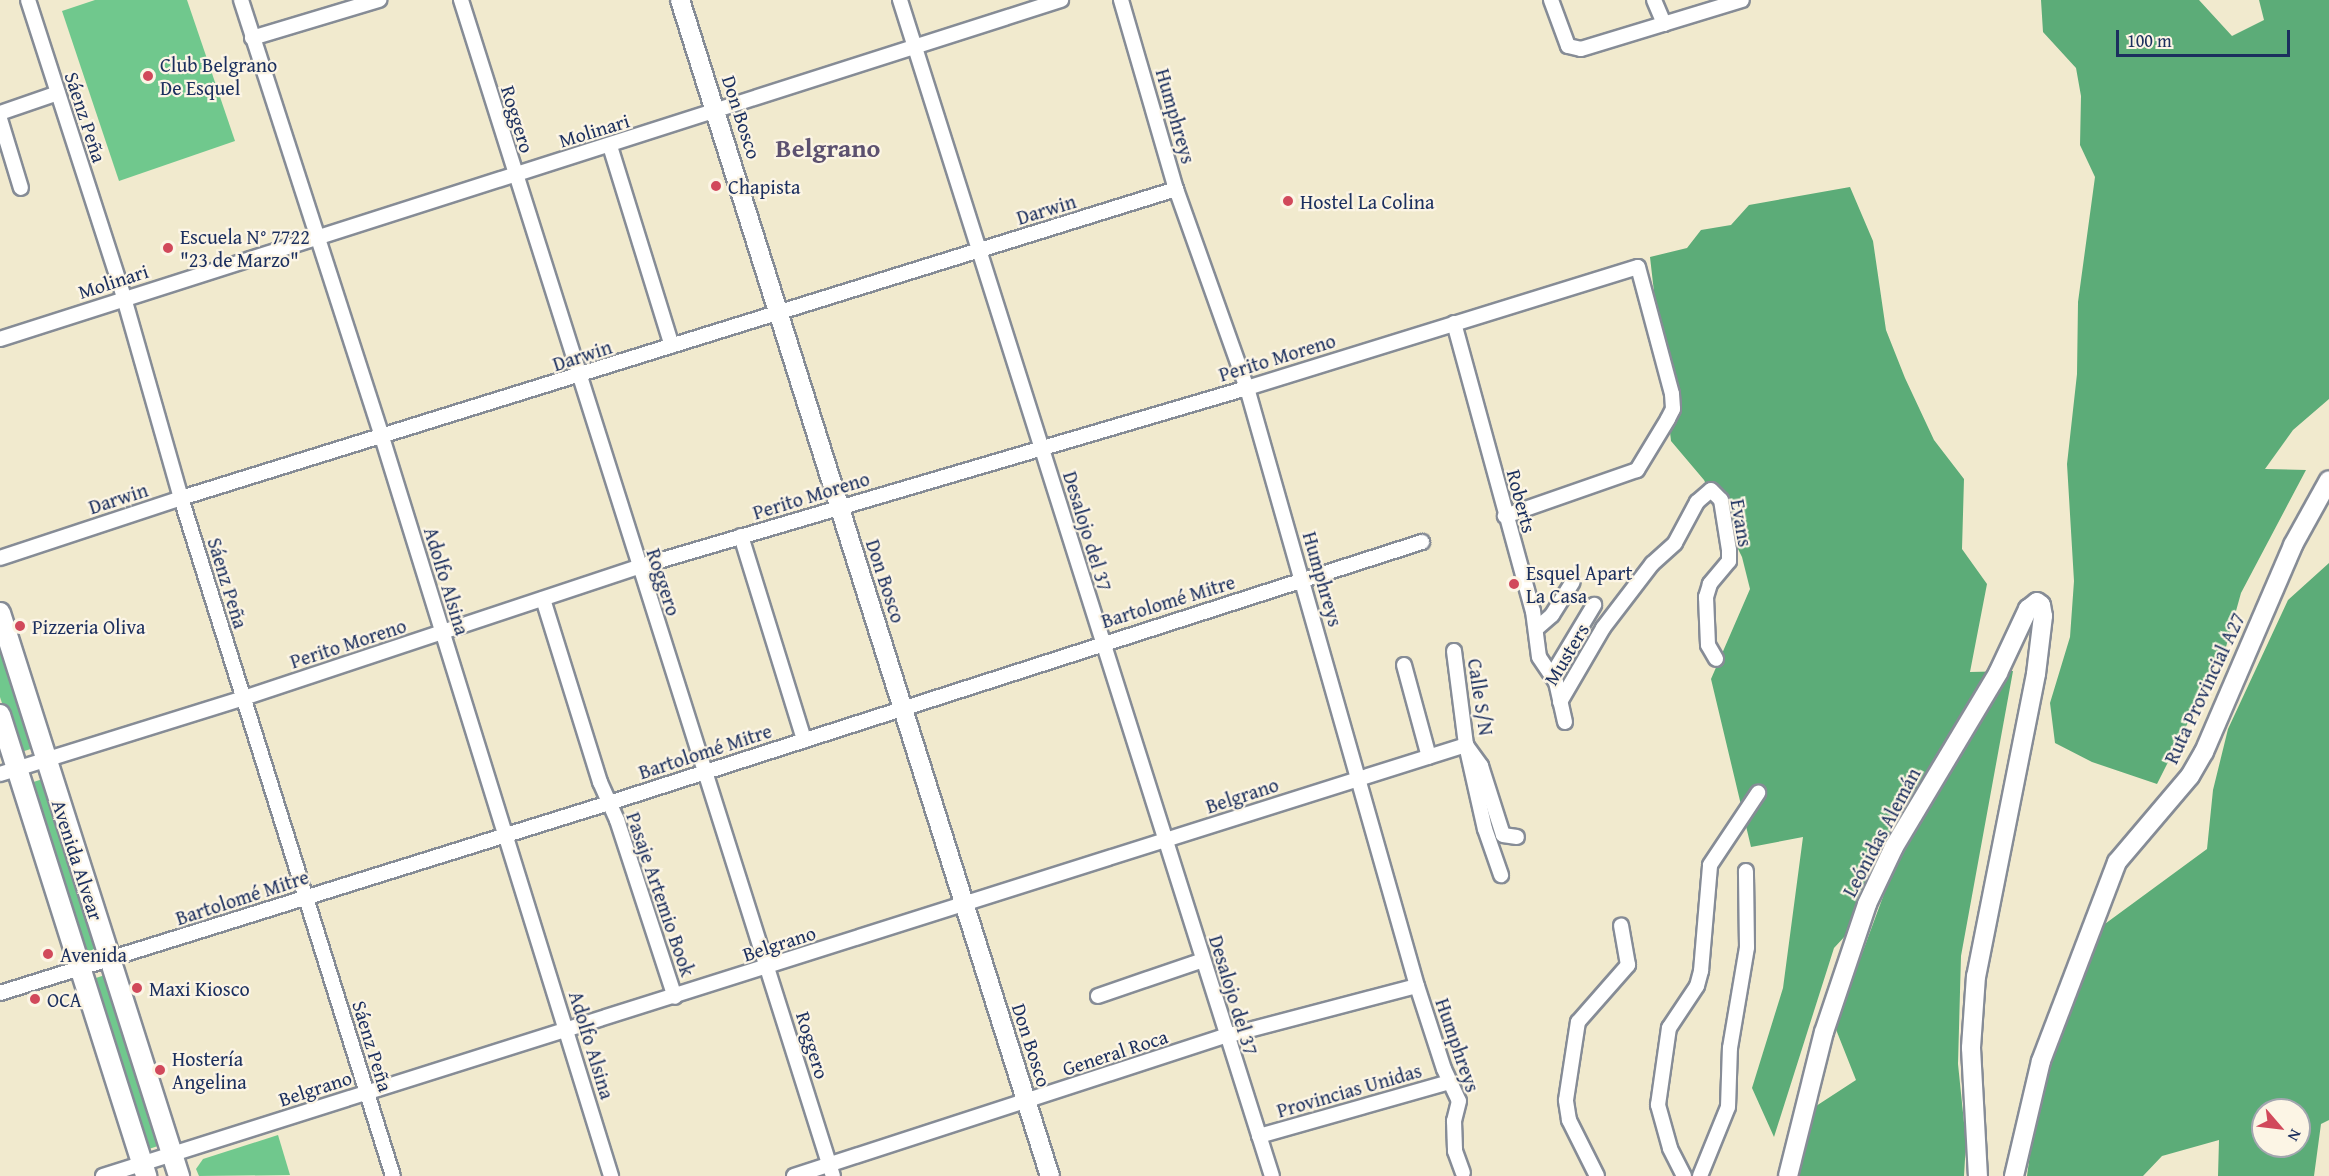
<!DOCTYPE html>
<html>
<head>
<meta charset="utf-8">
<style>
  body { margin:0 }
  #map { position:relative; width:2329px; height:1176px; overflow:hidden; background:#f1eace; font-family:"Gentium Book Plus",serif }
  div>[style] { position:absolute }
  .green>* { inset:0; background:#70c88d; transform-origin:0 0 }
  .forest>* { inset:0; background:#5cac78 }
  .roads { filter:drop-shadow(2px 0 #868c96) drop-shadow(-2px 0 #868c96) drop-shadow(0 2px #868c96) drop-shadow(0 -2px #868c96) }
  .minor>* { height:14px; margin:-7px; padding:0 7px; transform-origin:7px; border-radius:7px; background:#fff }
  .tertiary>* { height:18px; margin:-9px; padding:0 9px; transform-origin:9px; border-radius:9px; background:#fff }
  .secondary>* { height:20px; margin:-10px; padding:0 10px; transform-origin:10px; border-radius:10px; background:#fff }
  .dots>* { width:16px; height:16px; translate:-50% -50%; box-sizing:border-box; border:3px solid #fcf5e5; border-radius:50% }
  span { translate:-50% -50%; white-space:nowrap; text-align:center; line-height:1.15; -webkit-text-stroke:4.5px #fcf5e5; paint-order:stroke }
  .poi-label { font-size:20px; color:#1b2f5e }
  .left { translate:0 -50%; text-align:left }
  .street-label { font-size:20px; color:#1b2f5e }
  .district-label { font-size:26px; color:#5c516f; font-weight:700 }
  .north { position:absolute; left:2251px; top:1098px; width:60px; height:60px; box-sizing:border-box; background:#fcf5e5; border:2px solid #a2a6af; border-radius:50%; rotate:118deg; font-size:16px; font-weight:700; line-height:24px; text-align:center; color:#1b2f5e }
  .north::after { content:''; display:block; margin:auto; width:21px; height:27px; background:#d1495b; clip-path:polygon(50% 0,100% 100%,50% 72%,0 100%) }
  .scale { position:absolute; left:2116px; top:30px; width:174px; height:27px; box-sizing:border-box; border:3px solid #1b2f5e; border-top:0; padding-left:8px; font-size:18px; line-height:21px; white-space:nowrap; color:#1b2f5e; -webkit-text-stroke:4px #fcf5e5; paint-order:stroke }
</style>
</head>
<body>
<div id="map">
  <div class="green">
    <div style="clip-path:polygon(95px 0,187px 0,235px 141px,119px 181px,62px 11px)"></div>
    <div style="clip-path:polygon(0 632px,37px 747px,18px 753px,0 697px)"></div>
    <div style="left:46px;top:778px;width:180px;height:19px;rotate:72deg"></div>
    <div style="left:108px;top:974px;width:179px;height:20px;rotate:72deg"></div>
    <div style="clip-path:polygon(278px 1135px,290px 1175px,199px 1176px,196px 1169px,203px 1159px)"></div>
  </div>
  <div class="forest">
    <div style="clip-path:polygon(2041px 0,2199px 0,2232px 36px,2264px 20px,2259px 0,2329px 0,2329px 399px,2293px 430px,2265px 469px,2306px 470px,2241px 593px,2226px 647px,2157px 784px,2092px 762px,2055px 743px,2050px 703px,2070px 637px,2074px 581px,2067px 464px,2077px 374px,2078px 302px,2095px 177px,2080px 145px,2081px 96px,2076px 68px,2043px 32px)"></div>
    <div style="clip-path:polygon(1850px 187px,1873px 241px,1886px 330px,1905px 378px,1934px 440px,1964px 479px,1962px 549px,1987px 584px,1970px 672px,2013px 671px,1961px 956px,1958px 1064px,1966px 1142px,1964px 1176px,1793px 1176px,1813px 1108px,1856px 1080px,1835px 1027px,1884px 894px,1834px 948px,1774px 1137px,1752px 1088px,1783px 988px,1803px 837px,1751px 847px,1711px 679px,1750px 589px,1742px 557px,1704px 480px,1671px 441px,1650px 257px,1687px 248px,1701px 230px,1731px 225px,1749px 205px)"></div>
    <div style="clip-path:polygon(evenodd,2329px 563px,2329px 1120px,2321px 1124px,2314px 1176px,2218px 1176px,2219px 1140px,2162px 1156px,2143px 1176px,2027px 1176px,2039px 1087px,2098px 929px,2207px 849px,2213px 790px,2228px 729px,2288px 600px,2329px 563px,2263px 1110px,2299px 1110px,2299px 1146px,2263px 1146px,2263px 1110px)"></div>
  </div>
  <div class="roads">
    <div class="minor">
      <div style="left:28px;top:0;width:313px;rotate:72.1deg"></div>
      <div style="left:124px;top:298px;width:208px;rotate:74.1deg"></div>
      <div style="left:181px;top:498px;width:710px;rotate:72.64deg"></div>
      <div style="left:241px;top:0;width:459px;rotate:72.1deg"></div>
      <div style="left:382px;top:437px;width:774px;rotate:72.78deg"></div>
      <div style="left:461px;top:0;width:1233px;rotate:72.45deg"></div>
      <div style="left:900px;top:0;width:1233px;rotate:72.45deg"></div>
      <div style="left:1121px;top:0;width:197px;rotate:73.8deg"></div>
      <div style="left:1176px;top:189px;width:211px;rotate:70.4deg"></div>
      <div style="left:1247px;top:388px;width:622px;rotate:74.13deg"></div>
      <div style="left:1417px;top:986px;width:87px;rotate:72deg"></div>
      <div style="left:1444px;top:1069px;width:35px;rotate:65deg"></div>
      <div style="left:1459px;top:1101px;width:21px;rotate:104deg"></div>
      <div style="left:1454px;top:1121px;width:30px;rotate:88deg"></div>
      <div style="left:1455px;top:1151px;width:23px;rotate:70deg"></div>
      <div style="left:1551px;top:0;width:49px;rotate:69.7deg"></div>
      <div style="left:1568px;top:46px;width:13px;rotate:13deg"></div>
      <div style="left:1581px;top:49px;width:168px;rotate:-16.9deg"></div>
      <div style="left:1654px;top:0;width:26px;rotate:67deg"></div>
      <div style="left:252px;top:38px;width:133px;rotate:-16.7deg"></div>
      <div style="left:0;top:113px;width:61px;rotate:-19deg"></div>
      <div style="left:0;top:119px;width:72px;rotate:73.1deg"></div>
      <div style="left:610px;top:146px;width:209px;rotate:72.8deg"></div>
      <div style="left:1454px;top:323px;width:299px;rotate:74.7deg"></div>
      <div style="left:1533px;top:611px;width:46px;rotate:82.6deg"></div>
      <div style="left:1539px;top:657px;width:30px;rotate:56deg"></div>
      <div style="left:1556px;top:682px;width:41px;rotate:77.3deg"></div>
      <div style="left:0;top:339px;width:1114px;rotate:-17.72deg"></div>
      <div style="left:741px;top:536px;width:214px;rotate:72.8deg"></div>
      <div style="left:0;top:558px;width:191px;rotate:-18.3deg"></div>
      <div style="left:181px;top:498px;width:1042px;rotate:-17.25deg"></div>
      <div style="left:543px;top:599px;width:192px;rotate:72.7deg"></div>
      <div style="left:600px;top:782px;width:42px;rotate:65.9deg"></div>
      <div style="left:617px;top:820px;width:186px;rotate:71.9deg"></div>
      <div style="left:1536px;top:629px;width:21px;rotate:-41deg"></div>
      <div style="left:1552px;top:615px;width:39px;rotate:-58deg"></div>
      <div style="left:1454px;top:651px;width:95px;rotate:82.7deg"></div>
      <div style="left:1466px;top:745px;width:26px;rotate:54deg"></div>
      <div style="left:1481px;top:766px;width:72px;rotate:72.3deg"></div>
      <div style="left:1503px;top:835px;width:14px;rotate:8deg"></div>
      <div style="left:1404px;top:665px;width:95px;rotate:74.8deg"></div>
      <div style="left:1552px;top:675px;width:82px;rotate:-59deg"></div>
      <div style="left:1560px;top:702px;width:86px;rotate:-59.8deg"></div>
      <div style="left:1603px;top:628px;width:81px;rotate:-52.6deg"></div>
      <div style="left:1652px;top:564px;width:31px;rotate:-42deg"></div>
      <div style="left:1675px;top:543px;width:47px;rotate:-61.8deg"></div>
      <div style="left:1697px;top:502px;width:18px;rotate:-41deg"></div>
      <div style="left:1711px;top:490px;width:14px;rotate:45deg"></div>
      <div style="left:1721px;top:500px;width:51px;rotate:80.9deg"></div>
      <div style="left:1729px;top:550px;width:11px;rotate:90deg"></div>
      <div style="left:1729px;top:561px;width:30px;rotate:130deg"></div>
      <div style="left:1710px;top:584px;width:14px;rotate:107deg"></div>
      <div style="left:1706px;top:597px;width:48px;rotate:87.6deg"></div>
      <div style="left:1708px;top:645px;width:16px;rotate:60deg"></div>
      <div style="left:0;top:774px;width:256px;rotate:-17.3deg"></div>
      <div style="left:244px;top:698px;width:415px;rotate:-18.4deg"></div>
      <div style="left:638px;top:567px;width:635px;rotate:-16.38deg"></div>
      <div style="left:1247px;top:388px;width:409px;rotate:-17.2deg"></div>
      <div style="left:1638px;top:267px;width:131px;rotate:75deg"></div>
      <div style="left:1672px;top:394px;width:15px;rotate:86deg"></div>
      <div style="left:1673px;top:409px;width:11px;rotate:117deg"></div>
      <div style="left:1668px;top:419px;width:60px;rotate:121.3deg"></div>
      <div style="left:1637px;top:470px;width:140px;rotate:160.8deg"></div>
      <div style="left:0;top:993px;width:638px;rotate:-17.33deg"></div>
      <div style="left:609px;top:803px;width:854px;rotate:-17.8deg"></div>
      <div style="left:1098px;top:996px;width:111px;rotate:-18.9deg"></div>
      <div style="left:1259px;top:1136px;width:198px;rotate:-15.8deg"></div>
      <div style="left:103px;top:1176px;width:1430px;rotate:-17.55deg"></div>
      <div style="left:1466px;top:745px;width:86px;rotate:77.3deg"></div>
      <div style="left:1485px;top:829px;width:49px;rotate:70.8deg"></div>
      <div style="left:794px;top:1176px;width:454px;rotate:-18deg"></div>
      <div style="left:1226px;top:1036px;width:197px;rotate:-14.7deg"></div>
      <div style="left:1597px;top:1176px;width:63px;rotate:-116.6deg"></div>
      <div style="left:1569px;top:1120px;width:20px;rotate:-99deg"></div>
      <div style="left:1566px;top:1100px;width:79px;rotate:-81.3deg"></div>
      <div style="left:1578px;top:1022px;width:76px;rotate:-48.7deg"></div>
      <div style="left:1628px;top:965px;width:40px;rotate:-100deg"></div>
      <div style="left:1684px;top:1176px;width:31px;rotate:-117deg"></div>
      <div style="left:1670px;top:1148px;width:45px;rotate:-105.6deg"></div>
      <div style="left:1658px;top:1105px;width:78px;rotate:-81.9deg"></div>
      <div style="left:1669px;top:1028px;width:50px;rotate:-56.3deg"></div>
      <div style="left:1697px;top:986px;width:16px;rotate:-75deg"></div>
      <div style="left:1701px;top:971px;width:106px;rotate:-85.1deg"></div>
      <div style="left:1710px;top:865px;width:87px;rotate:-56.3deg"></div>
      <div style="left:1700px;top:1176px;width:74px;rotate:-67.9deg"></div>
      <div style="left:1728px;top:1107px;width:59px;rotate:-88.1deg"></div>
      <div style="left:1730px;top:1048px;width:102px;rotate:-80.4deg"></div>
      <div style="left:1747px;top:947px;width:76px;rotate:-90.8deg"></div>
    </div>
    <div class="tertiary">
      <div style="left:680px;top:0;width:1233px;rotate:72.54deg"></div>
      <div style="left:1788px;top:1176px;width:148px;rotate:-76deg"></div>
      <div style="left:1824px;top:1032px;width:135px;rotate:-71.4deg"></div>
      <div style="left:1867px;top:904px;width:63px;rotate:-64.7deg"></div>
      <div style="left:1894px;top:847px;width:203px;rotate:-59.1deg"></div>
      <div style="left:1998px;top:673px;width:71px;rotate:-64.9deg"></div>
      <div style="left:2028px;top:609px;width:11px;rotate:-38deg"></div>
      <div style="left:2037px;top:602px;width:5px;rotate:37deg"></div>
      <div style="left:2041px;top:605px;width:11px;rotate:80deg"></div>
      <div style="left:2043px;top:616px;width:58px;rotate:96.9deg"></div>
      <div style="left:2036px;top:674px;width:308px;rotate:101.2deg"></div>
      <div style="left:1976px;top:976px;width:72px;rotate:94deg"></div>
      <div style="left:1971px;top:1048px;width:128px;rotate:86.9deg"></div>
      <div style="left:2014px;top:1176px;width:118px;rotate:-76.8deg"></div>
      <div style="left:2041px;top:1061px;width:213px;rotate:-69.1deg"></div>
      <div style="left:2117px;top:862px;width:113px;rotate:-49.7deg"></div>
      <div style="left:2190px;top:776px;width:28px;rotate:-60deg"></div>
      <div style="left:2204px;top:752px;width:225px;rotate:-66.7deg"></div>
      <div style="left:2293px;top:545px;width:74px;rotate:-61deg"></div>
    </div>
    <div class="secondary">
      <div style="left:0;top:613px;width:591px;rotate:72.36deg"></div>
      <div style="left:0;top:715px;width:484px;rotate:72.4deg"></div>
    </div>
  </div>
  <div class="dots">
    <div style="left:148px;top:76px;background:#d1495b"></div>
    <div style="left:716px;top:186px;background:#d1495b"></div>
    <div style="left:1288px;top:201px;background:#d1495b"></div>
    <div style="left:168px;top:248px;background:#d1495b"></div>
    <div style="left:1514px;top:584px;background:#d1495b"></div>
    <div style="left:20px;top:626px;background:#d1495b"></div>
    <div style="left:48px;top:954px;background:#d1495b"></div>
    <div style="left:137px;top:988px;background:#d1495b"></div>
    <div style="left:35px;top:999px;background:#d1495b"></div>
    <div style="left:160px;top:1070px;background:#d1495b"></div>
  </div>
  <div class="poi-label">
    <span class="left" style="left:160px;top:76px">Club Belgrano<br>De Esquel</span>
    <span class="left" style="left:728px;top:186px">Chapista</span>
    <span class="left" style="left:1300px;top:201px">Hostel La Colina</span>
    <span class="left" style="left:180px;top:248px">Escuela N° 7722<br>"23 de Marzo"</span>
    <span class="left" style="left:1526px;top:584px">Esquel Apart<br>La Casa</span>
    <span class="left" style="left:32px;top:626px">Pizzeria Oliva</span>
    <span class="left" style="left:60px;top:954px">Avenida</span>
    <span class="left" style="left:149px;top:988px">Maxi Kiosco</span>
    <span class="left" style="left:47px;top:999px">OCA</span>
    <span class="left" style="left:172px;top:1070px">Hostería<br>Angelina</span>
  </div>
  <div class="street-label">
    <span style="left:1176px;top:116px;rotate:74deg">Humphreys</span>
    <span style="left:86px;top:117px;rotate:72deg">Sáenz Peña</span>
    <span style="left:742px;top:117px;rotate:72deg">Don Bosco</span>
    <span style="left:518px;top:119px;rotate:73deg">Roggero</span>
    <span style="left:594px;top:130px;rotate:-17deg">Molinari</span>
    <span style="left:1046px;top:209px;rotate:-17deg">Darwin</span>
    <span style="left:113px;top:281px;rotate:-18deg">Molinari</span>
    <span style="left:582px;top:355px;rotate:-18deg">Darwin</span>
    <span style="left:1277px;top:357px;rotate:-17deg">Perito Moreno</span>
    <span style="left:811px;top:495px;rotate:-17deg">Perito Moreno</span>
    <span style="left:118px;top:498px;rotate:-18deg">Darwin</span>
    <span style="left:1522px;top:501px;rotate:75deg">Roberts</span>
    <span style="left:1742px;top:523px;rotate:80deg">Evans</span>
    <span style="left:1088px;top:531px;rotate:73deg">Desalojo del 37</span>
    <span style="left:1323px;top:579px;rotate:74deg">Humphreys</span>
    <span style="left:447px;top:581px;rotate:73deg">Adolfo Alsina</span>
    <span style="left:886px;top:581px;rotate:72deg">Don Bosco</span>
    <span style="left:664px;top:582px;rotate:72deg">Roggero</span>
    <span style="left:228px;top:583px;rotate:73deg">Sáenz Peña</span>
    <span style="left:1168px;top:601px;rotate:-17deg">Bartolomé Mitre</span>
    <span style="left:348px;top:643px;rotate:-18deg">Perito Moreno</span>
    <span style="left:1566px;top:654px;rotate:-59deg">Musters</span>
    <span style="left:2204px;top:688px;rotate:-65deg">Ruta Provincial A27</span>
    <span style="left:1481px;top:697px;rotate:81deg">Calle S/N</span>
    <span style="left:705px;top:751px;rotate:-18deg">Bartolomé Mitre</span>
    <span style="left:1242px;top:795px;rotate:-18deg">Belgrano</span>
    <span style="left:1881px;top:832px;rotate:-62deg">Leónidas Alemán</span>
    <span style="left:78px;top:860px;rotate:72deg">Avenida Alvear</span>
    <span style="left:661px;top:894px;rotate:71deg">Pasaje Artemio Book</span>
    <span style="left:242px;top:897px;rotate:-18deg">Bartolomé Mitre</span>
    <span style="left:779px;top:943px;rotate:-18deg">Belgrano</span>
    <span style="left:1234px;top:995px;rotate:73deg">Desalojo del 37</span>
    <span style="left:592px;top:1045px;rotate:73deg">Adolfo Alsina</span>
    <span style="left:813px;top:1045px;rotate:73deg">Roggero</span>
    <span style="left:1032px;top:1045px;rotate:72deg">Don Bosco</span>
    <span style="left:1458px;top:1045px;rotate:71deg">Humphreys</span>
    <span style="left:373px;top:1046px;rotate:73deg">Sáenz Peña</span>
    <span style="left:1115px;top:1052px;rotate:-18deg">General Roca</span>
    <span style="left:315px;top:1088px;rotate:-18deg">Belgrano</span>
    <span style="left:1349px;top:1090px;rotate:-16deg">Provincias Unidas</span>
  </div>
  <div class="district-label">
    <span style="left:828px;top:148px">Belgrano</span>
  </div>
  <div class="north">N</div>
  <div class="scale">100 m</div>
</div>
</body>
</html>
